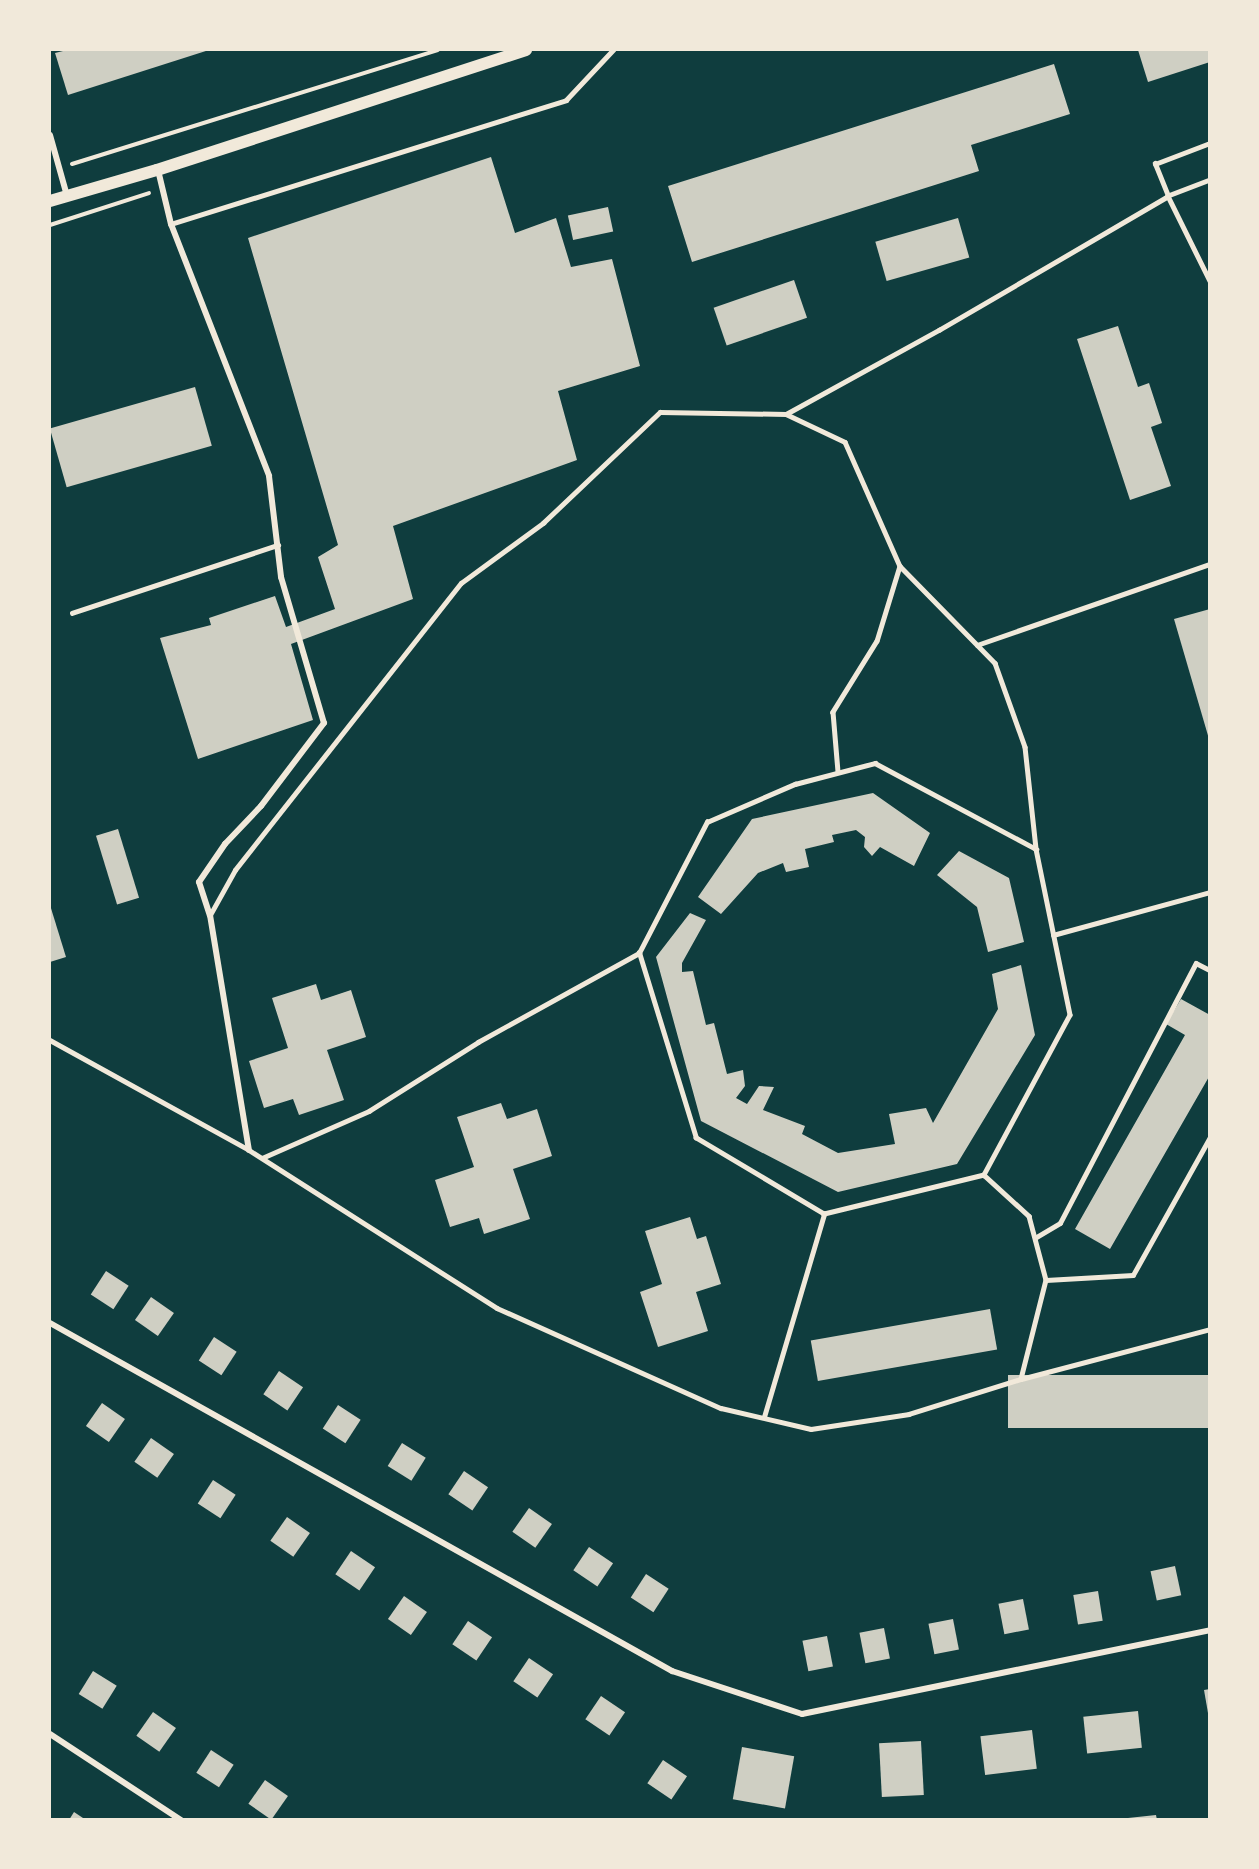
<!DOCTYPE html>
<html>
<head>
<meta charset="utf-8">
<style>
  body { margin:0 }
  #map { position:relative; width:1259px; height:1869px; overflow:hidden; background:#0f3d3e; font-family:"Fira Sans",sans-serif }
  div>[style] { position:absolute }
  .building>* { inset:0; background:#cfcfc3; transform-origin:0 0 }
  .path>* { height:4px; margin:-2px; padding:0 2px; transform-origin:2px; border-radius:2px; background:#f1e9da }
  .service>* { height:4.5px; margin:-2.25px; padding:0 2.25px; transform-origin:2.25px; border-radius:2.25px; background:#f1e9da }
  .minor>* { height:6px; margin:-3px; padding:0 3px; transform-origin:3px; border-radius:3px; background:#f1e9da }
  .secondary>* { height:12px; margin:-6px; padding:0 6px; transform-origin:6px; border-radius:6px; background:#f1e9da }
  span { translate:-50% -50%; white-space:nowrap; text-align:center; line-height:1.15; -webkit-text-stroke:6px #f1e9da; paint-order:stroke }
  .frame { position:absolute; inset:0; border:51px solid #f1e9da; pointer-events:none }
</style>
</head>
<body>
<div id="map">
  <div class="building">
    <div style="clip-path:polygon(67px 50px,209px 50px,68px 95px,55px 53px)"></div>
    <div style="clip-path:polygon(1138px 50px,1210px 50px,1210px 62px,1148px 82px)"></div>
    <div style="clip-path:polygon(1054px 64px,1070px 114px,971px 145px,979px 171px,692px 262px,668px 186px)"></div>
    <div style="clip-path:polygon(491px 157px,515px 233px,556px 218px,571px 267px,612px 259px,640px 366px,558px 391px,577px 460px,393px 526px,413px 599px,291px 644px,313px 720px,198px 759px,160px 638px,211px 625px,209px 618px,275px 596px,286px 627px,335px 609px,318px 557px,338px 545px,248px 238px)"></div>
    <div style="left:608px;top:207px;width:25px;height:41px;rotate:78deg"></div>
    <div style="left:958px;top:218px;width:41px;height:86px;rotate:74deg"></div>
    <div style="left:794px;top:280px;width:40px;height:85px;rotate:71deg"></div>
    <div style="clip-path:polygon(1118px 326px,1138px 387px,1149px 383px,1162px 423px,1151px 427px,1171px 486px,1130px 500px,1077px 339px)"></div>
    <div style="left:195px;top:387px;width:61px;height:151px;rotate:74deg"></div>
    <div style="clip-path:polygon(1210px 609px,1210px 739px,1209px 739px,1174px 619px)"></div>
    <div style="clip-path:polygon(873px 793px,930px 833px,914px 866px,880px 847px,872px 856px,864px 847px,865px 837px,856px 830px,832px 835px,834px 842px,805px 849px,809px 867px,786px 872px,783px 863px,758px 873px,721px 914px,698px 897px,752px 819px)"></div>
    <div style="left:118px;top:829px;width:72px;height:23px;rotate:73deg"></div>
    <div style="clip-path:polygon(959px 851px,1009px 878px,1024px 942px,988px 952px,977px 907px,937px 875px)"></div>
    <div style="clip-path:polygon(50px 905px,66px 957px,50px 962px)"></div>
    <div style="clip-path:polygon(690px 913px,706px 920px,682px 963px,682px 972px,693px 971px,706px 1025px,714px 1023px,727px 1074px,743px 1070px,745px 1086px,736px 1098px,747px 1104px,759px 1086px,774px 1087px,763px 1110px,805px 1126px,802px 1134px,838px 1153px,895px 1144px,889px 1114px,926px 1108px,933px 1123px,998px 1009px,992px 974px,1021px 965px,1035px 1035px,957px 1164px,838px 1192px,701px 1121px,656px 957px)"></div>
    <div style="clip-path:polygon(316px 984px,321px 1000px,351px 990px,366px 1037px,327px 1050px,344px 1100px,299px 1115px,293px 1099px,264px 1108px,249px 1061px,288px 1048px,272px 998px)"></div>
    <div style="clip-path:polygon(1181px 999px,1210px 1015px,1210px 1075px,1110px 1249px,1075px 1229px,1185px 1035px,1166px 1024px)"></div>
    <div style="clip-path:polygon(501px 1103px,507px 1119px,537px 1109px,552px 1156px,513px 1169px,530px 1219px,484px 1234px,479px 1218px,450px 1227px,435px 1180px,474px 1167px,457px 1117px)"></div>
    <div style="clip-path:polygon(690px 1217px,697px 1239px,706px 1236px,721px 1284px,696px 1292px,708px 1331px,658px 1347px,640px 1292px,662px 1284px,645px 1231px)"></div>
    <div style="left:106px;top:1271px;width:27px;height:28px;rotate:33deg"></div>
    <div style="left:151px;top:1297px;width:28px;height:28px;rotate:35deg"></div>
    <div style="left:990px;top:1309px;width:41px;height:182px;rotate:80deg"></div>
    <div style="left:214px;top:1337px;width:27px;height:28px;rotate:33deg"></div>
    <div style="left:279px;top:1371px;width:29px;height:28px;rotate:34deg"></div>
    <div style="left:1210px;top:1375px;width:53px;height:202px;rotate:90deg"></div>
    <div style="left:102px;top:1403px;width:28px;height:28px;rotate:35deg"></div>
    <div style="left:338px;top:1405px;width:27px;height:28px;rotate:33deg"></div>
    <div style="left:151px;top:1438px;width:28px;height:29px;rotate:35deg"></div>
    <div style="left:402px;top:1443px;width:28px;height:27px;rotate:32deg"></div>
    <div style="left:464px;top:1471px;width:29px;height:28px;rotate:34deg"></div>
    <div style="left:213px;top:1480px;width:27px;height:28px;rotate:33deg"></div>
    <div style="left:529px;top:1508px;width:28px;height:29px;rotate:35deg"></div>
    <div style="left:287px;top:1517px;width:28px;height:29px;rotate:35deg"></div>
    <div style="left:589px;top:1547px;width:29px;height:28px;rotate:34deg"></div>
    <div style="left:351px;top:1551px;width:29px;height:28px;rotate:34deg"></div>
    <div style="left:1175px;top:1566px;width:30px;height:25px;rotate:78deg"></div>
    <div style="left:646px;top:1574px;width:27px;height:28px;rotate:33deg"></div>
    <div style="left:1098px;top:1591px;width:30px;height:25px;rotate:81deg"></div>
    <div style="left:404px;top:1596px;width:28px;height:28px;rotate:35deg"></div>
    <div style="left:1023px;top:1599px;width:31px;height:25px;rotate:79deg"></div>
    <div style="left:953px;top:1619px;width:31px;height:25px;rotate:79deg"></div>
    <div style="left:468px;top:1621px;width:29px;height:28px;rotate:34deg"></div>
    <div style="left:884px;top:1628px;width:31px;height:25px;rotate:79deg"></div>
    <div style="left:827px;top:1636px;width:31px;height:25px;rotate:79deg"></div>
    <div style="left:529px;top:1658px;width:29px;height:28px;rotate:34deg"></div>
    <div style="left:93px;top:1671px;width:28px;height:27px;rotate:32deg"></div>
    <div style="clip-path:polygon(1210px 1689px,1210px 1713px,1208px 1713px,1204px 1690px)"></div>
    <div style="left:601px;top:1696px;width:29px;height:28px;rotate:34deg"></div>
    <div style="left:1138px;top:1711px;width:37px;height:55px;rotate:84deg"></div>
    <div style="left:153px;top:1712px;width:28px;height:29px;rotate:35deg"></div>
    <div style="left:1032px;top:1730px;width:39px;height:52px;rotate:83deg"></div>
    <div style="left:921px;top:1741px;width:54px;height:42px;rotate:87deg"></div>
    <div style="left:742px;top:1747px;width:53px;height:53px;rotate:10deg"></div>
    <div style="left:211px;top:1750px;width:27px;height:27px;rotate:33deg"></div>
    <div style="left:663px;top:1760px;width:29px;height:28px;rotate:34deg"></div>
    <div style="left:265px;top:1780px;width:28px;height:29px;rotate:35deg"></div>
    <div style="clip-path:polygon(74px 1812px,86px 1820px,69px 1820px)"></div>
    <div style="clip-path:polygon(1156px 1815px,1157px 1820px,1128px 1820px,1128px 1818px)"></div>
  </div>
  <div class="path">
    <div style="left:72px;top:164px;width:383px;rotate:-17.3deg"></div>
    <div style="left:50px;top:225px;width:104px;rotate:-17.9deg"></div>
  </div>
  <div class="service">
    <div style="left:1210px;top:180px;width:45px;rotate:159.1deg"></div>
    <div style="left:1168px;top:196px;width:95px;rotate:63.7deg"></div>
    <div style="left:171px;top:224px;width:414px;rotate:-17.4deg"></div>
    <div style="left:566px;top:100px;width:69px;rotate:-46.8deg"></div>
    <div style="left:786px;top:414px;width:65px;rotate:25.4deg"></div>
    <div style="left:845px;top:442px;width:136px;rotate:66.1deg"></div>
    <div style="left:900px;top:566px;width:78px;rotate:107deg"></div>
    <div style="left:877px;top:641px;width:84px;rotate:121.8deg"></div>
    <div style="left:833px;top:712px;width:60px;rotate:85.2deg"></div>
    <div style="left:900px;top:566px;width:136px;rotate:45.6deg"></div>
    <div style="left:995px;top:663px;width:89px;rotate:70.3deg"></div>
    <div style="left:1025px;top:747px;width:103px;rotate:83.8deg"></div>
    <div style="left:72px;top:613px;width:217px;rotate:-18.3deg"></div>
    <div style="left:977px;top:645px;width:247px;rotate:-19.2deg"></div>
    <div style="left:210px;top:915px;width:51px;rotate:-60.9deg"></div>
    <div style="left:235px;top:870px;width:365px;rotate:-51.8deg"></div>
    <div style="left:461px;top:583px;width:102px;rotate:-36.2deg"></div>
    <div style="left:543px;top:523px;width:161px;rotate:-43.5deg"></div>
    <div style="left:660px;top:412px;width:126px;rotate:0.9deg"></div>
    <div style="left:786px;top:414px;width:175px;rotate:-28.8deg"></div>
    <div style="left:939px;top:330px;width:265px;rotate:-30.3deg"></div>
    <div style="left:1168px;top:196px;width:35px;rotate:-112deg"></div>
    <div style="left:1155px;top:164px;width:59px;rotate:-20.9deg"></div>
    <div style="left:1053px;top:935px;width:163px;rotate:-15.3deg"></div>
    <div style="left:50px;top:1040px;width:227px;rotate:28.9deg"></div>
    <div style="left:249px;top:1150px;width:294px;rotate:32.5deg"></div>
    <div style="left:497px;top:1308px;width:245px;rotate:24.1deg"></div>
    <div style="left:721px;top:1408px;width:92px;rotate:13.1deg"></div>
    <div style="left:811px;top:1429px;width:99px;rotate:-8.7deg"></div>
    <div style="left:909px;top:1414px;width:117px;rotate:-17.4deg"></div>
    <div style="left:1021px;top:1379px;width:196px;rotate:-14.8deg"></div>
    <div style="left:262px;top:1158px;width:117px;rotate:-23.7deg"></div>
    <div style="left:369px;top:1111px;width:129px;rotate:-32.3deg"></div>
    <div style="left:478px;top:1042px;width:184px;rotate:-28.9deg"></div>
    <div style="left:639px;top:953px;width:148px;rotate:-62.6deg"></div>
    <div style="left:707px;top:822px;width:96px;rotate:-23.4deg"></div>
    <div style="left:795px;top:784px;width:83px;rotate:-14.7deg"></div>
    <div style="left:875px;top:763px;width:183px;rotate:28.1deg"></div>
    <div style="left:1036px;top:849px;width:169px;rotate:78.4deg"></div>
    <div style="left:1070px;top:1015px;width:182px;rotate:118.3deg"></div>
    <div style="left:984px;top:1175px;width:165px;rotate:166.3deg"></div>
    <div style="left:824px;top:1214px;width:149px;rotate:-149.3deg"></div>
    <div style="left:696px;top:1138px;width:194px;rotate:-107.1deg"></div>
    <div style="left:984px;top:1175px;width:61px;rotate:42.3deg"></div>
    <div style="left:1029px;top:1216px;width:66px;rotate:75.1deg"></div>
    <div style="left:1046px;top:1280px;width:102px;rotate:104.2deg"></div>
    <div style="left:1035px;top:1238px;width:29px;rotate:-31deg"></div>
    <div style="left:1060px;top:1223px;width:293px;rotate:-62.4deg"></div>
    <div style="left:1196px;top:963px;width:16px;rotate:27deg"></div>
    <div style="left:1046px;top:1280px;width:87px;rotate:-3.3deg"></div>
    <div style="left:1133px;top:1275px;width:158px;rotate:-60.8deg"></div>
    <div style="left:764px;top:1417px;width:212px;rotate:-73.5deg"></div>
  </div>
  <div class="minor">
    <div style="left:50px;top:135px;width:63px;rotate:74.4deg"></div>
    <div style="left:158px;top:170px;width:56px;rotate:76.5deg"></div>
    <div style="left:171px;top:224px;width:270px;rotate:68.7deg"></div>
    <div style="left:269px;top:476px;width:102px;rotate:83.2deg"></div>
    <div style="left:281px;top:577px;width:152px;rotate:73.6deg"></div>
    <div style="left:324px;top:723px;width:104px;rotate:127.2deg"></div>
    <div style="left:261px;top:806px;width:52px;rotate:133.5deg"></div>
    <div style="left:225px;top:844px;width:46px;rotate:124.4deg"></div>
    <div style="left:199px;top:882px;width:35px;rotate:72deg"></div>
    <div style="left:210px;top:915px;width:238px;rotate:80.6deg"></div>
    <div style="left:50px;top:1323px;width:713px;rotate:29.23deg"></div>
    <div style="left:672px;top:1671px;width:137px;rotate:18.3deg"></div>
    <div style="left:802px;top:1714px;width:417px;rotate:-11.6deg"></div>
    <div style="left:50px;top:1734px;width:157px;rotate:33.3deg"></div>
  </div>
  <div class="secondary">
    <div style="left:50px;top:201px;width:111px;rotate:-16.2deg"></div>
    <div style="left:157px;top:170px;width:388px;rotate:-18deg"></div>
  </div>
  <div class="frame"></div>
</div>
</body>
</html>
